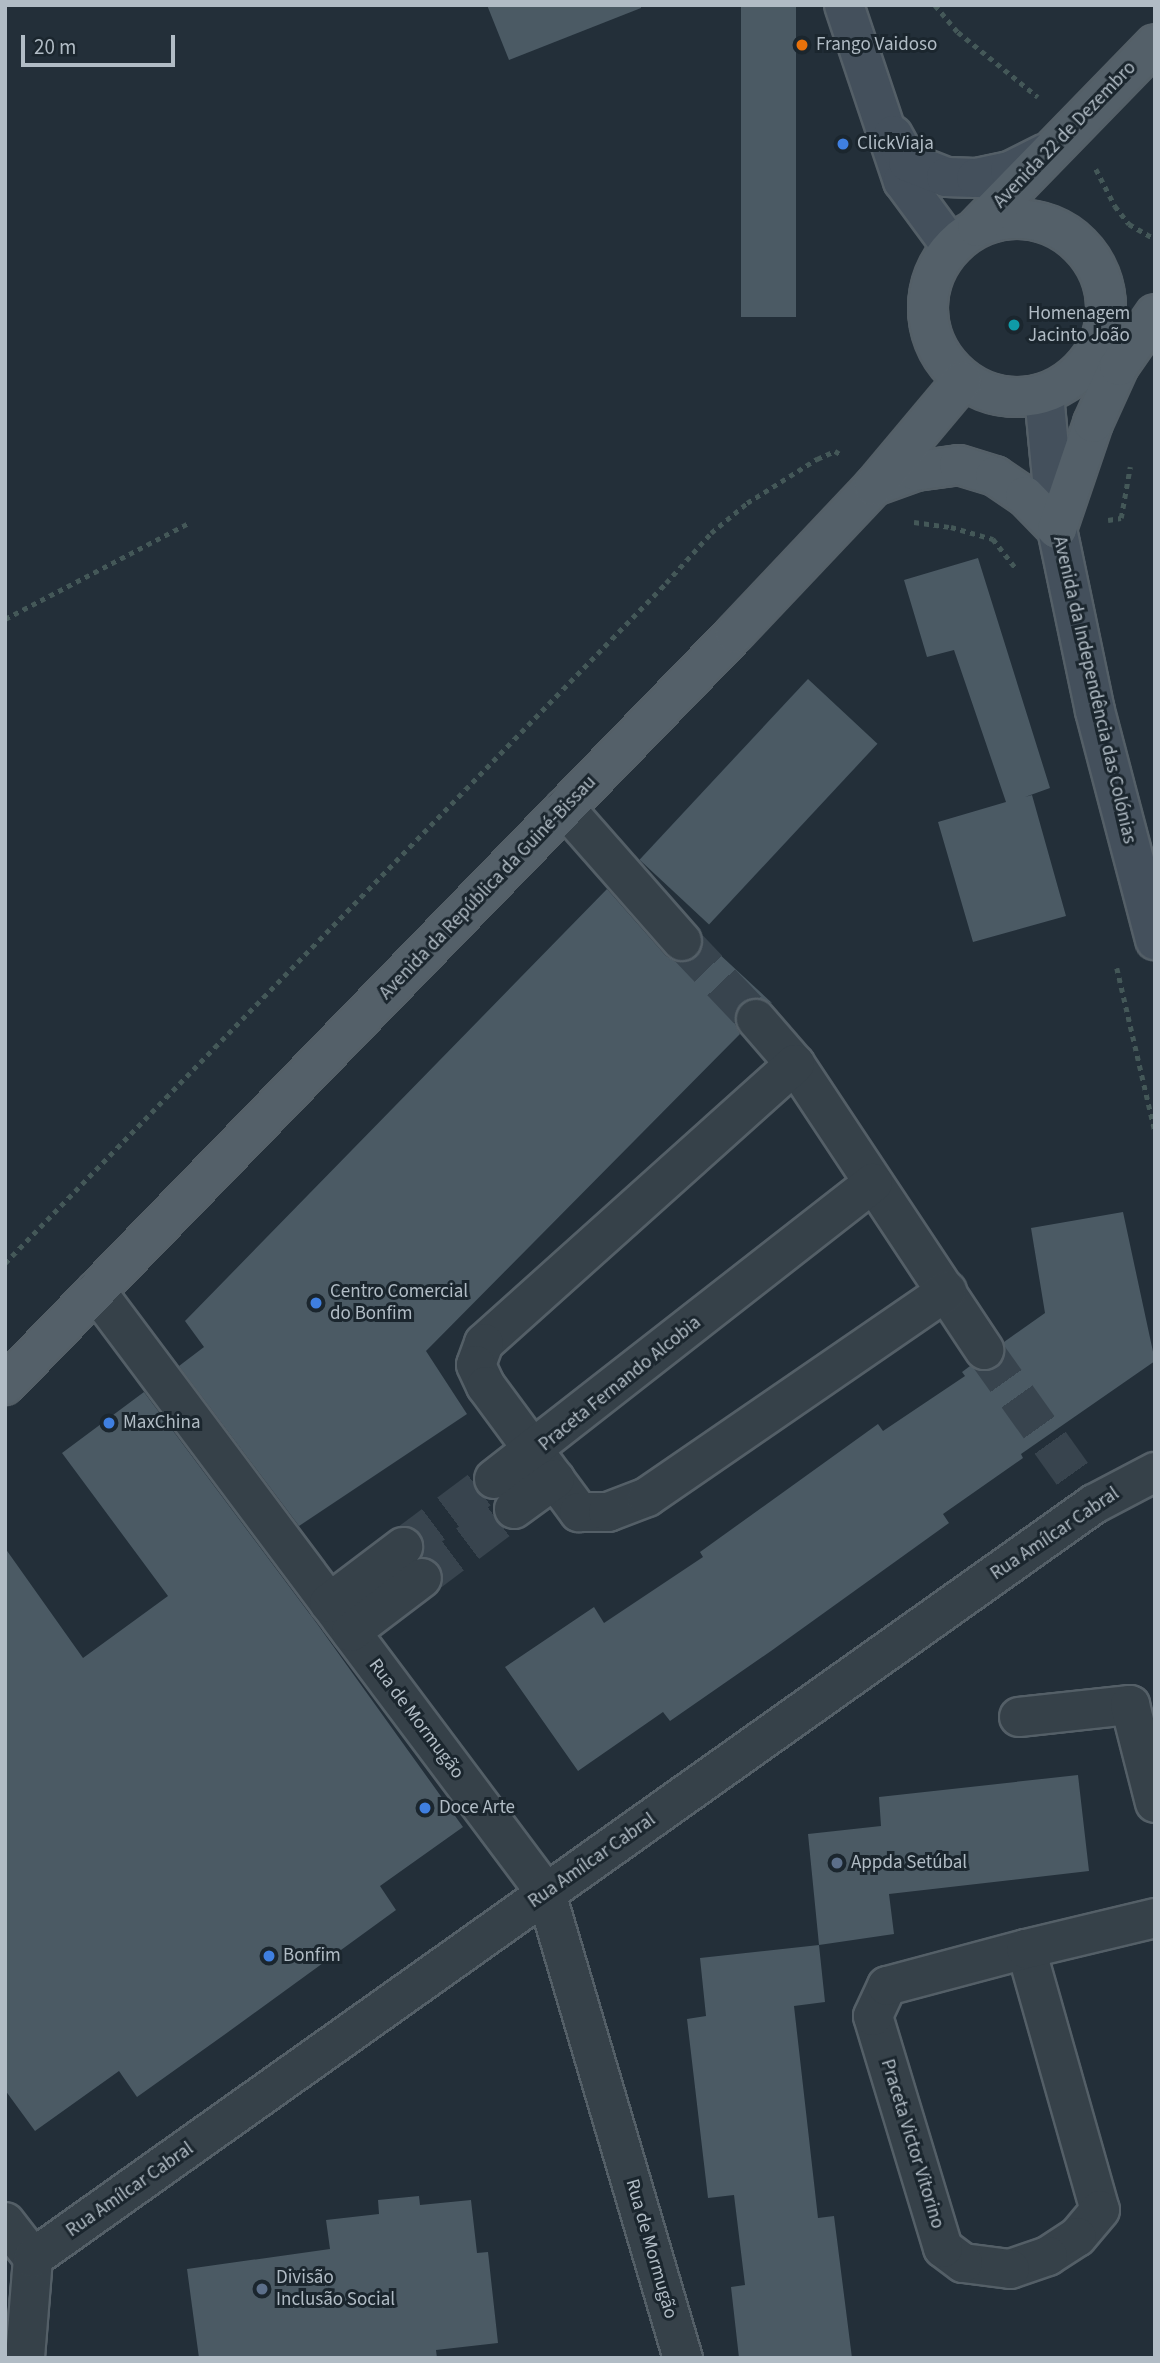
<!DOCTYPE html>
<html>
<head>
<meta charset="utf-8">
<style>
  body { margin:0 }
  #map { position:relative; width:1160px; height:2363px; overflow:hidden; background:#232f39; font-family:"Source Sans 3",sans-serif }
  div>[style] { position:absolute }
  .building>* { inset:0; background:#4b5a64; transform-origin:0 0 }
  .minor-tunnel>* { height:38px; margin-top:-19px; transform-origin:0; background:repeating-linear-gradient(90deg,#38444e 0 38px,transparent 0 57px) }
  .path>* { height:4.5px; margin-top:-2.25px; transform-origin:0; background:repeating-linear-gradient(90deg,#445858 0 5px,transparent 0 10px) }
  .roads { filter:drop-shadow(2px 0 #545f67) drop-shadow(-2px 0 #545f67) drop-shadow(0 2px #545f67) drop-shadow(0 -2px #545f67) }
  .minor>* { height:38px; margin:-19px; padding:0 19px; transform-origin:19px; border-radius:19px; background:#364149 }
  .secondary>* { height:38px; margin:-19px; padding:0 19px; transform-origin:19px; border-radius:19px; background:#44505c }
  .primary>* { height:38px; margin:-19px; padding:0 19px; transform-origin:19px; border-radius:19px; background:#546069 }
  .primary>.ring { margin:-19px; padding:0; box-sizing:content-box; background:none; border:38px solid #546069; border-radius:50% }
  .dots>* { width:19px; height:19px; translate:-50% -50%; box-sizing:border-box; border:4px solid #1b262e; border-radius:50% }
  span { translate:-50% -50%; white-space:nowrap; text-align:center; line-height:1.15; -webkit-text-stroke:6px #1b262e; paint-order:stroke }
  .poi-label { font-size:19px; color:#b1bcc5 }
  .left { translate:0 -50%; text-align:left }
  .street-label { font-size:19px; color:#b1bcc5 }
  .frame { position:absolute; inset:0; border:7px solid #b1bcc5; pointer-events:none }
  .scale { position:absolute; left:21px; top:35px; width:154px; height:32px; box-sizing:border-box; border:4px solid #b1bcc5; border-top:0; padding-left:9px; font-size:21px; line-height:24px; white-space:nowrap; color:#b1bcc5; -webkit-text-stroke:5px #1b262e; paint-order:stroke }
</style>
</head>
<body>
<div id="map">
  <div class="building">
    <div style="clip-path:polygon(487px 5px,641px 5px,641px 8px,509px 60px)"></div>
    <div style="left:741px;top:5px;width:55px;height:312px"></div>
    <div style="clip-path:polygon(978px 558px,1050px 788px,1025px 797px,1032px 795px,1066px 916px,973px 942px,938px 822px,1006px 802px,954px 650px,927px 657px,904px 580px)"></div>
    <div style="left:808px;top:679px;width:95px;height:247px;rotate:43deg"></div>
    <div style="clip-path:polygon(607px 889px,666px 956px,676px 962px,687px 962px,697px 957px,703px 939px,772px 1003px,753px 997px,741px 1003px,736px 1011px,734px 1022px,740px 1034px,426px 1351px,467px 1414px,299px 1526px,179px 1366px,204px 1347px,185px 1321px)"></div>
    <div style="clip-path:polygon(1123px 1212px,1155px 1361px,1021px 1454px,1023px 1458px,943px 1514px,949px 1523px,771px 1651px,670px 1721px,663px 1712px,578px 1771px,505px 1667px,594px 1607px,604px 1623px,703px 1557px,700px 1552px,878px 1424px,883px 1431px,965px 1376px,962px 1372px,970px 1366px,985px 1372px,997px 1368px,1004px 1359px,1004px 1342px,1045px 1313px,1031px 1228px)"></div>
    <div style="clip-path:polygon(144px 1392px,318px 1625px,463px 1827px,380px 1886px,396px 1910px,224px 2035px,137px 2097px,119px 2071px,35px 2131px,5px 2090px,5px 1548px,83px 1658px,168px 1596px,62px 1453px)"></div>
    <div style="clip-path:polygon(1078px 1775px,1089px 1871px,889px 1894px,894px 1934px,819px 1945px,808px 1834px,881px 1826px,879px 1797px)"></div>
    <div style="clip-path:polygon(819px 1945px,825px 2002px,794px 2006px,818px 2218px,834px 2216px,852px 2358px,739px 2358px,731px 2287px,745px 2285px,734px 2195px,708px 2198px,687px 2019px,706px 2016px,700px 1958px)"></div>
    <div style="clip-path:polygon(419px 2196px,420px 2205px,471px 2200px,477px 2253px,488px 2252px,498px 2343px,436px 2350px,437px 2358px,199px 2358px,187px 2269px,330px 2249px,326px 2220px,379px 2214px,378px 2200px)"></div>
  </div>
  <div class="minor-tunnel">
    <div style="left:682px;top:941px;width:108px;rotate:46.5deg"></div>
    <div style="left:984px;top:1350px;width:189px;rotate:54.5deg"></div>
    <div style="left:403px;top:1547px;width:114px;rotate:-36.8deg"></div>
    <div style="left:422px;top:1578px;width:115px;rotate:-36.9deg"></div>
  </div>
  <div class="path">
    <div style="left:935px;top:5px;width:35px;rotate:50deg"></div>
    <div style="left:958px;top:32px;width:103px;rotate:39.1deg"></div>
    <div style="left:1096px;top:169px;width:42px;rotate:62.8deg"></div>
    <div style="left:1115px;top:206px;width:23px;rotate:52deg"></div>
    <div style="left:1129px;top:224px;width:30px;rotate:30deg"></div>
    <div style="left:1108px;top:520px;width:13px;rotate:-9deg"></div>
    <div style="left:1121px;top:518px;width:52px;rotate:-80deg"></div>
    <div style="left:914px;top:522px;width:37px;rotate:8deg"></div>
    <div style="left:951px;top:527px;width:44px;rotate:15.9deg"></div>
    <div style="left:993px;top:539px;width:36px;rotate:52deg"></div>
    <div style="left:5px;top:619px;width:208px;rotate:-27.6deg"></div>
    <div style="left:1117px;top:968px;width:167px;rotate:76.9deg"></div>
    <div style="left:5px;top:1263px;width:948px;rotate:-45.81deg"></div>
    <div style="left:666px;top:583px;width:67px;rotate:-48deg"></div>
    <div style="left:711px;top:533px;width:47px;rotate:-39.8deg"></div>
    <div style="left:747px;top:503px;width:83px;rotate:-32.2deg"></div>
    <div style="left:817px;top:459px;width:20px;rotate:-24deg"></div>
    <div style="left:835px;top:451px;width:6px;rotate:31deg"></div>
  </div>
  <div class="roads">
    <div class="minor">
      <div style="left:565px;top:808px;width:177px;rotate:48.7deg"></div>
      <div style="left:756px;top:1019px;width:60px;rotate:49.1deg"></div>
      <div style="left:795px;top:1064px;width:343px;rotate:56.5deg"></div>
      <div style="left:795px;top:1064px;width:418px;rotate:138.1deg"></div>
      <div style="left:484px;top:1343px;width:23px;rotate:110deg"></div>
      <div style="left:476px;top:1365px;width:23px;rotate:65deg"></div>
      <div style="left:486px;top:1386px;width:157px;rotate:53.6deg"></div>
      <div style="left:579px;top:1512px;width:29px"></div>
      <div style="left:608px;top:1512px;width:42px;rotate:-21deg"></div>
      <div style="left:647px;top:1497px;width:364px;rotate:-34.5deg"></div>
      <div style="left:96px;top:1291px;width:752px;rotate:53.22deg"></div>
      <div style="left:546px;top:1893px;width:485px;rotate:73.6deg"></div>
      <div style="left:494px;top:1479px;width:481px;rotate:-38deg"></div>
      <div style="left:514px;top:1509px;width:51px;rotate:-36.2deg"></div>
      <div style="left:329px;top:1603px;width:93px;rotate:-37.1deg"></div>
      <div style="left:351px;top:1632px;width:89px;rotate:-37.3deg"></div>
      <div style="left:1019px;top:1717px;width:112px;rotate:-6.2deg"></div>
      <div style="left:1130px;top:1705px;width:101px;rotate:75.7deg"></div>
      <div style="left:1026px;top:1949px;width:271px;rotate:74.2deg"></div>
      <div style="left:1100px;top:2210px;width:35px;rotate:130deg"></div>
      <div style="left:1077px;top:2237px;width:35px;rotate:147deg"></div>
      <div style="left:1048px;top:2256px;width:40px;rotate:161.1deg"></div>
      <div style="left:1010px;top:2269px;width:47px;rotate:-172.7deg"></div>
      <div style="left:963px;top:2263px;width:25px;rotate:-143deg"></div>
      <div style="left:943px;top:2248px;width:242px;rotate:-106.8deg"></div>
      <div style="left:873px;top:2016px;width:33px;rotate:-65deg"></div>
      <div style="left:887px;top:1986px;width:144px;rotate:-14.9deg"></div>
      <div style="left:1026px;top:1949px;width:133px;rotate:-13.5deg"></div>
      <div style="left:5px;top:2222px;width:46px;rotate:52.1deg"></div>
      <div style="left:33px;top:2258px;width:100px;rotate:94.6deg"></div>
      <div style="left:33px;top:2258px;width:1302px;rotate:-35.4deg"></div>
      <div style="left:1094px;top:1504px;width:69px;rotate:-27.7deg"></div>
    </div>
    <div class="secondary">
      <div style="left:844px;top:5px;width:186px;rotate:71.5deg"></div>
      <div style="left:903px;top:181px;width:81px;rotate:53.6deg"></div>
      <div style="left:893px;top:135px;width:31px;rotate:61deg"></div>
      <div style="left:908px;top:162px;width:41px;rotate:21.5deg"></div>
      <div style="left:946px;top:177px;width:30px;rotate:2deg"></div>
      <div style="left:976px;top:178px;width:35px;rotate:-12deg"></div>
      <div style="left:1010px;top:171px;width:40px;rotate:-26.6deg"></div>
      <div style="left:1044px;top:395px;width:135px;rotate:84.5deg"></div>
      <div style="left:1057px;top:529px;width:186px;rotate:78.2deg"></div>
      <div style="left:1095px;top:711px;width:237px;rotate:75.3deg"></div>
    </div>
    <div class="primary">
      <div class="ring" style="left:928px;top:219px;width:140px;height:140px"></div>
      <div style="left:977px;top:227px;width:255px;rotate:-45.8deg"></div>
      <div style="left:874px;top:486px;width:45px;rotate:-19.7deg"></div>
      <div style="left:916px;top:471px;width:43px;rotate:-7.9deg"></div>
      <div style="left:959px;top:465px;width:38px;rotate:17deg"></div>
      <div style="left:995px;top:476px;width:36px;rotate:34deg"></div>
      <div style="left:1025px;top:496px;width:46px;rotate:45.9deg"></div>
      <div style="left:1057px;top:529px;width:112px;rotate:-71.2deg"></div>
      <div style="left:1093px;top:423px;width:63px;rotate:-65.5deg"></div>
      <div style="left:1119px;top:366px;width:63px;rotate:-55.3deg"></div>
      <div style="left:5px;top:1385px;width:1048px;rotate:-45.85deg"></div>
      <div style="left:735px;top:633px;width:202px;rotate:-46.6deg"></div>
      <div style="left:874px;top:486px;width:137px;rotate:-50deg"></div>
    </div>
  </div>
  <div class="dots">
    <div style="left:802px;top:45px;background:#e8710a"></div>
    <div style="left:843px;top:144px;background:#3f7fe0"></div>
    <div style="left:1014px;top:325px;background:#0f9aa8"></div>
    <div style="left:316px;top:1303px;background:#3f7fe0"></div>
    <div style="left:109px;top:1423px;background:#3f7fe0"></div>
    <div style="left:425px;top:1808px;background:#3f7fe0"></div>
    <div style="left:837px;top:1863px;background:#5c6f8a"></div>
    <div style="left:269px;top:1956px;background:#3f7fe0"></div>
    <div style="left:262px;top:2289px;background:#5c6f8a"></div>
  </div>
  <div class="poi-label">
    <span class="left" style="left:816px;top:45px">Frango Vaidoso</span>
    <span class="left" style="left:857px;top:144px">ClickViaja</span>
    <span class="left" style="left:1028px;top:325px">Homenagem<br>Jacinto João</span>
    <span class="left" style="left:330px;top:1303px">Centro Comercial<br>do Bonfim</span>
    <span class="left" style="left:123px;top:1423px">MaxChina</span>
    <span class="left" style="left:439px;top:1808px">Doce Arte</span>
    <span class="left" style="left:851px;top:1863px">Appda Setúbal</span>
    <span class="left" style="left:283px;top:1956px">Bonfim</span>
    <span class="left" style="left:276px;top:2289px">Divisão<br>Inclusão Social</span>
  </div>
  <div class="street-label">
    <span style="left:1065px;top:135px;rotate:-46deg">Avenida 22 de Dezembro</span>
    <span style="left:1094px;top:690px;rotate:77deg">Avenida da Independência das Colónias</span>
    <span style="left:488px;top:888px;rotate:-46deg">Avenida da República da Guiné-Bissau</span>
    <span style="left:620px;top:1384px;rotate:-39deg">Praceta Fernando Alcobia</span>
    <span style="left:1055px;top:1534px;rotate:-34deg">Rua Amílcar Cabral</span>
    <span style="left:416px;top:1719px;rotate:53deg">Rua de Mormugão</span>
    <span style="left:592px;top:1861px;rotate:-35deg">Rua Amílcar Cabral</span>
    <span style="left:912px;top:2144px;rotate:73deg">Praceta Victor Vitorino</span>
    <span style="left:130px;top:2190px;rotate:-35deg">Rua Amílcar Cabral</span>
    <span style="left:651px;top:2249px;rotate:74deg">Rua de Mormugão</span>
  </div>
  <div class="frame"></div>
  <div class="scale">20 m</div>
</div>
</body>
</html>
